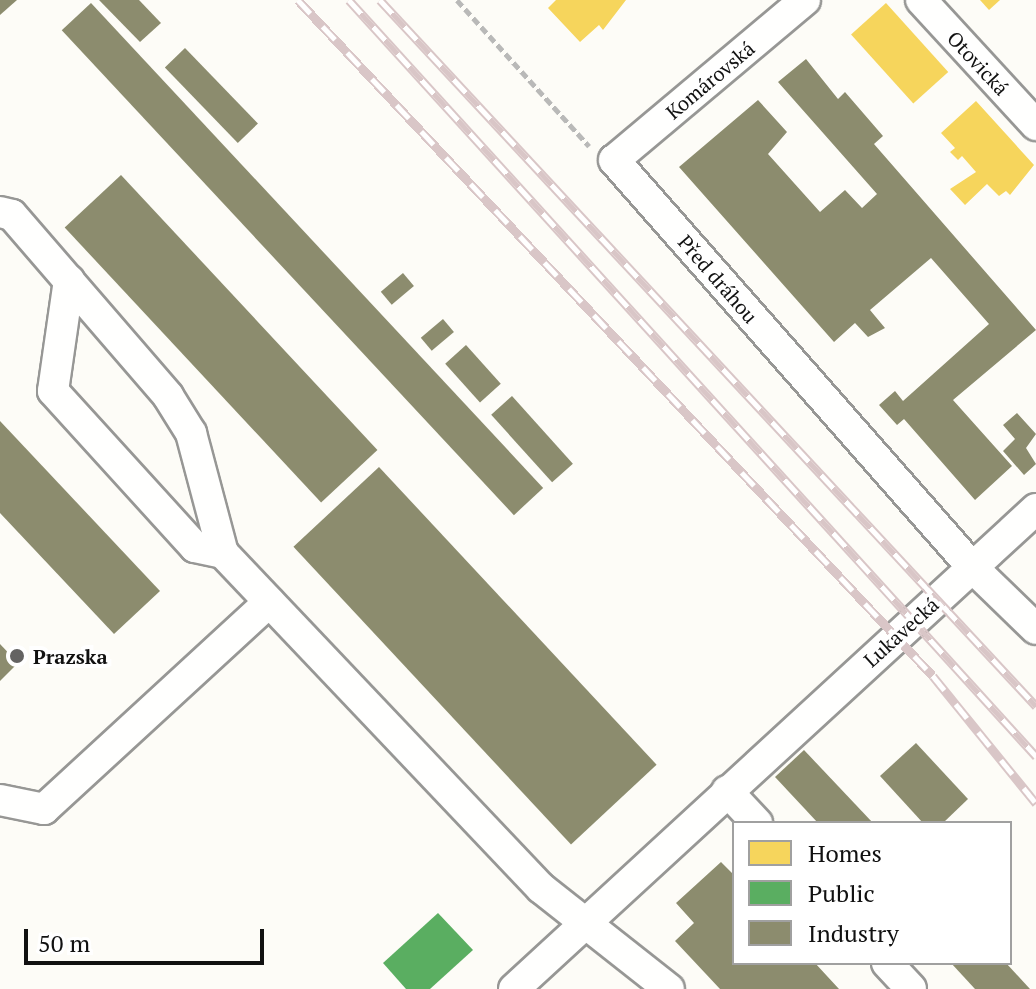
<!DOCTYPE html>
<html>
<head>
<meta charset="utf-8">
<style>
  body { margin:0 }
  #map { position:relative; width:1036px; height:989px; overflow:hidden; background:#fdfcf7; font-family:"PT Serif",serif }
  div>[style] { position:absolute }
  .homes>* { inset:0; background:#f6d55c; transform-origin:0 0 }
  .public>* { inset:0; background:#5aae61 }
  .industry>* { inset:0; background:#8c8c6e; transform-origin:0 0 }
  .path>* { height:5px; margin-top:-2.5px; transform-origin:0; background:repeating-linear-gradient(90deg,#b9b9b8 0 8px,transparent 0 12px) }
  .roads { filter:drop-shadow(2px 0 #979795) drop-shadow(-2px 0 #979795) drop-shadow(0 2px #979795) drop-shadow(0 -2px #979795) }
  .minor>* { height:30px; margin:-15px; padding:0 15px; transform-origin:15px; border-radius:15px; background:#fffffe }
  .rail>* { height:9px; margin-top:-4.5px; transform-origin:0; background:repeating-linear-gradient(90deg,#fff 0 18px,#d9c6c7 0 36px); box-sizing:border-box; border-block:2px solid #d9c6c7 }
  .dots>* { width:22px; height:22px; translate:-50% -50%; box-sizing:border-box; border:4px solid #fff; border-radius:50% }
  span { translate:-50% -50%; white-space:nowrap; text-align:center; line-height:1.15; -webkit-text-stroke:8px #fff; paint-order:stroke }
  .street-label { font-size:20px; color:#111 }
  .poi-label { font-size:20px; color:#111; font-weight:700 }
  .left { translate:0 -50%; text-align:left }
  .legend { position:absolute; left:732px; top:821px; width:280px; height:144px; box-sizing:border-box; background:#fff; border:2px solid #a0a0a0; margin:0; padding:10px 14px; list-style:none; font-size:24px; color:#111 }
  .legend li { display:flex; align-items:center; gap:16px; height:40px }
  .legend b { width:40px; border:2px solid #a0a0a0 }
  .scale { position:absolute; left:24px; top:929px; width:240px; height:36px; box-sizing:border-box; border:4px solid #111; border-top:0; padding-left:10px; font-size:24px; line-height:28px; white-space:nowrap; color:#111; -webkit-text-stroke:6px #fff; paint-order:stroke }
</style>
</head>
<body>
<div id="map">
  <div class="homes">
    <div style="clip-path:polygon(556px 0,626px 0,603px 30px,599px 25px,580px 42px,548px 8px)"></div>
    <div style="clip-path:polygon(980px 0,1000px 0,989px 10px)"></div>
    <div style="left:886px;top:3px;width:93px;height:47px;rotate:48deg"></div>
    <div style="clip-path:polygon(976px 101px,1034px 165px,1010px 195px,1006px 191px,999px 196px,987px 184px,965px 205px,950px 189px,976px 172px,962px 156px,958px 160px,950px 152px,955px 148px,941px 133px)"></div>
  </div>
  <div class="public">
    <div style="clip-path:polygon(438px 913px,473px 950px,430px 989px,406px 989px,383px 963px)"></div>
  </div>
  <div class="industry">
    <div style="clip-path:polygon(0 0,17px 0,0 15px)"></div>
    <div style="clip-path:polygon(99px 0,139px 0,161px 23px,140px 42px)"></div>
    <div style="left:91px;top:3px;width:663px;height:40px;rotate:47deg"></div>
    <div style="left:185px;top:48px;width:105px;height:28px;rotate:46deg"></div>
    <div style="clip-path:polygon(806px 59px,838px 99px,845px 92px,883px 136px,874px 144px,1036px 330px,953px 400px,1012px 466px,975px 500px,904px 419px,897px 425px,879px 405px,895px 391px,903px 401px,989px 324px,931px 258px,870px 310px,885px 328px,868px 337px,855px 323px,834px 342px,679px 167px,758px 100px,787px 132px,768px 154px,820px 212px,845px 190px,862px 208px,877px 194px,778px 82px)"></div>
    <div style="left:121px;top:175px;width:376px;height:77px;rotate:47deg"></div>
    <div style="left:403px;top:273px;width:17px;height:29px;rotate:50deg"></div>
    <div style="left:443px;top:319px;width:17px;height:29px;rotate:50deg"></div>
    <div style="left:466px;top:345px;width:52px;height:28px;rotate:48deg"></div>
    <div style="left:512px;top:396px;width:91px;height:28px;rotate:48deg"></div>
    <div style="clip-path:polygon(1017px 413px,1036px 434px,1026px 448px,1036px 464px,1024px 475px,1003px 451px,1015px 439px,1003px 425px)"></div>
    <div style="clip-path:polygon(0 421px,160px 591px,114px 634px,0 513px)"></div>
    <div style="left:379px;top:467px;width:407px;height:117px;rotate:47deg"></div>
    <div style="clip-path:polygon(0 644px,18px 663px,0 681px)"></div>
    <div style="clip-path:polygon(916px 743px,968px 799px,943px 823px,923px 823px,880px 776px)"></div>
    <div style="clip-path:polygon(804px 750px,873px 823px,818px 823px,775px 777px)"></div>
    <div style="clip-path:polygon(721px 862px,734px 875px,734px 963px,815px 963px,839px 989px,720px 989px,675px 941px,694px 923px,676px 903px)"></div>
    <div style="clip-path:polygon(951px 963px,1006px 963px,1030px 989px,975px 989px)"></div>
  </div>
  <div class="path">
    <div style="left:457px;top:0;width:197px;rotate:47.9deg"></div>
  </div>
  <div class="roads">
    <div class="minor">
      <div style="left:805px;top:0;width:249px;rotate:140deg"></div>
      <div style="left:614px;top:160px;width:542px;rotate:48.66deg"></div>
      <div style="left:972px;top:567px;width:89px;rotate:44.1deg"></div>
      <div style="left:921px;top:0;width:170px;rotate:47.4deg"></div>
      <div style="left:0;top:212px;width:12px;rotate:14deg"></div>
      <div style="left:12px;top:215px;width:239px;rotate:49.2deg"></div>
      <div style="left:168px;top:396px;width:44px;rotate:58.1deg"></div>
      <div style="left:191px;top:433px;width:124px;rotate:75.1deg"></div>
      <div style="left:223px;top:553px;width:462px;rotate:46.5deg"></div>
      <div style="left:541px;top:888px;width:163px;rotate:38.3deg"></div>
      <div style="left:69px;top:280px;width:112px;rotate:98.2deg"></div>
      <div style="left:53px;top:391px;width:211px;rotate:47.7deg"></div>
      <div style="left:195px;top:547px;width:29px;rotate:12deg"></div>
      <div style="left:727px;top:791px;width:44px;rotate:46.8deg"></div>
      <div style="left:0;top:800px;width:45px;rotate:11.6deg"></div>
      <div style="left:44px;top:809px;width:306px;rotate:-42.6deg"></div>
      <div style="left:887px;top:963px;width:35px;rotate:47deg"></div>
      <div style="left:514px;top:989px;width:709px;rotate:-42.6deg"></div>
    </div>
  </div>
  <div class="rail">
    <div style="left:298px;top:0;width:927px;rotate:46.79deg"></div>
    <div style="left:933px;top:676px;width:164px;rotate:51deg"></div>
    <div style="left:349px;top:0;width:1022px;rotate:47.74deg"></div>
    <div style="left:380px;top:0;width:964px;rotate:47.1deg"></div>
  </div>
  <div class="dots">
    <div style="left:17px;top:656px;background:#646362"></div>
  </div>
  <div class="street-label">
    <span style="left:978px;top:63px;rotate:47deg">Otovická</span>
    <span style="left:710px;top:80px;rotate:-40deg">Komárovská</span>
    <span style="left:718px;top:279px;rotate:49deg">Před dráhou</span>
    <span style="left:901px;top:632px;rotate:-42deg">Lukavecká</span>
  </div>
  <div class="poi-label">
    <span class="left" style="left:33px;top:656px">Prazska</span>
  </div>
  <ul class="legend">
  <li><b style="height:22px;background:#f6d55c"></b>Homes</li>
  <li><b style="height:22px;background:#5aae61"></b>Public</li>
  <li><b style="height:22px;background:#8c8c6e"></b>Industry</li>
  </ul>
  <div class="scale">50 m</div>
</div>
</body>
</html>
